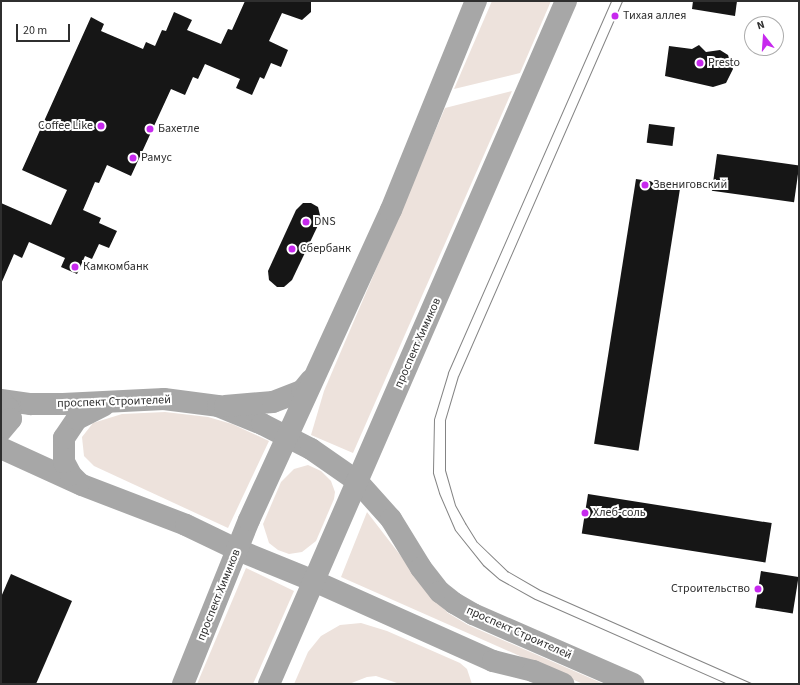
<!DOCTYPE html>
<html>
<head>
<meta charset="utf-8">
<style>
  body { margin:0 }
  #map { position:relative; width:800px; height:685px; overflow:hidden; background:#fff; font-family:"Source Sans 3",sans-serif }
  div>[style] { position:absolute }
  .green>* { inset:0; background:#ede2dc }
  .building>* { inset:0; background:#161616; transform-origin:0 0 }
  .major>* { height:22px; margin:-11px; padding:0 11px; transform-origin:11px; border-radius:11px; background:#a7a7a7 }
  .tram>* { height:1px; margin:-0.5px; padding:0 0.5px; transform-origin:0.5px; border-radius:0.5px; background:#848484 }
  .dots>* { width:11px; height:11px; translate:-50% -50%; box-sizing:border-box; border:2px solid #fff; border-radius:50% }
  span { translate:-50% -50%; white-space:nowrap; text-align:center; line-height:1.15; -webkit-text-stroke:4px #fff; paint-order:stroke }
  .poi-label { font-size:12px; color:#2f2f2f }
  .left { translate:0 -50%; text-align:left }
  .right { translate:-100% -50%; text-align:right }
  .street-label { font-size:12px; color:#2f2f2f }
  .frame { position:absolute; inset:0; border:2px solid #2f2f2f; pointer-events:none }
  .north { position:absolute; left:744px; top:16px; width:40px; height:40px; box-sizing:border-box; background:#fff; border:1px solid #acacac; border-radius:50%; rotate:343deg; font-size:11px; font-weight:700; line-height:16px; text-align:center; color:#2f2f2f }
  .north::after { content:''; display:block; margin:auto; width:14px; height:18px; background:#c729ee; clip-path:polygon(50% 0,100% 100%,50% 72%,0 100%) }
  .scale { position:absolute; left:16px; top:24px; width:54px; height:18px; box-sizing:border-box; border:2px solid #2f2f2f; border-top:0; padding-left:5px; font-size:12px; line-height:14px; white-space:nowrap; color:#2f2f2f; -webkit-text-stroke:3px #fff; paint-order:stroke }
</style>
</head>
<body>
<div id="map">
  <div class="green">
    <div style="clip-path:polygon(492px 1px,551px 1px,520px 73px,454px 89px)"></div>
    <div style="clip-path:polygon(512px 91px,353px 453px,311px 435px,324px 391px,445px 108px)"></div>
    <div style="clip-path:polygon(165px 412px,208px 417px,232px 424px,269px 441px,228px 528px,94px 466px,84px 456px,82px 437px,93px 423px,122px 414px)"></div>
    <div style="clip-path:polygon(308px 465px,321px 471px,331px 481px,335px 492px,334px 499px,316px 541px,302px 552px,289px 554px,278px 550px,269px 543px,263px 524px,281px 482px,294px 469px)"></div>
    <div style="clip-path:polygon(367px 512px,434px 599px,448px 613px,468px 625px,604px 684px,583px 684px,341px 577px)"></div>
    <div style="clip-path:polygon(246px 568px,294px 591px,253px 684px,197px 684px)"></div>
    <div style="clip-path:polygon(361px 623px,387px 631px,460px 663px,467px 669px,472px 684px,400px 684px,376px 676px,367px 677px,349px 684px,294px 684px,308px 652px,321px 636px,340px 625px)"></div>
  </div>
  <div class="building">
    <div style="clip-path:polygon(245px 1px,311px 1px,311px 12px,302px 20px,282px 13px,269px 41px,288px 50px,281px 67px,271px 63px,264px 79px,260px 77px,252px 95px,236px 88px,240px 79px,205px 64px,198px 79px,193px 77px,185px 95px,171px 89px,131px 176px,107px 165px,99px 183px,95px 182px,83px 210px,101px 218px,99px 223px,117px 231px,109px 248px,99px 244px,92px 259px,85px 256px,77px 274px,61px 267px,65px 258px,29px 242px,22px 258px,14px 254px,1px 284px,1px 203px,51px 225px,67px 190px,22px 170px,91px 17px,104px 24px,101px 31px,143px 49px,146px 42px,155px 46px,162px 30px,166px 31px,174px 12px,192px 20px,187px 30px,221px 44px,228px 29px,232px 30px)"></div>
    <div style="clip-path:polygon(693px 1px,737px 1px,735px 16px,692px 9px)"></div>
    <div style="clip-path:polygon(699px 45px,706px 52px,720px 50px,728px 55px,733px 69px,726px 83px,713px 87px,665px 76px,669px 46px,692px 49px)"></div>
    <div style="left:649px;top:124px;width:26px;height:19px;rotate:7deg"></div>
    <div style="left:717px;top:154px;width:83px;height:37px;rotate:8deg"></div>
    <div style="left:636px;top:179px;width:45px;height:268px;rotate:9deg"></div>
    <div style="clip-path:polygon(303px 203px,311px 203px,318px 207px,321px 219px,292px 280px,284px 287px,277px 287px,269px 280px,268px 271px,296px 210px)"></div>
    <div style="left:588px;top:494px;width:186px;height:40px;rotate:9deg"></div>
    <div style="left:761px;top:571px;width:38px;height:37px;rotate:9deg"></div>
    <div style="clip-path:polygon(11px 574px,72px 601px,36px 684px,1px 684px,1px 597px)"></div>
  </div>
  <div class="major">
    <div style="left:1px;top:400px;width:30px;rotate:8deg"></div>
    <div style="left:31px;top:404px;width:32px"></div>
    <div style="left:63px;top:404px;width:101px;rotate:-2.8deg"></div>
    <div style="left:164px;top:399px;width:54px;rotate:7.4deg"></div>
    <div style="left:218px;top:406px;width:48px;rotate:22.2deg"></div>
    <div style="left:262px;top:424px;width:55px;rotate:27deg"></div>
    <div style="left:311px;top:449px;width:56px;rotate:34.8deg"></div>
    <div style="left:357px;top:481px;width:51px;rotate:48.2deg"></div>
    <div style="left:391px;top:519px;width:57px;rotate:58.5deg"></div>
    <div style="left:421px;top:568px;width:31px;rotate:52deg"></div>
    <div style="left:440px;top:592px;width:18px;rotate:38deg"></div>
    <div style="left:454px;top:603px;width:22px;rotate:30deg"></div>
    <div style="left:473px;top:614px;width:175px;rotate:23.6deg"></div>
    <div style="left:1px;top:401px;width:11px;rotate:45deg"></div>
    <div style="left:9px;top:409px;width:10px;rotate:79deg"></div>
    <div style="left:11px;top:419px;width:16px;rotate:130deg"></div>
    <div style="left:225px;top:406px;width:48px;rotate:-4.8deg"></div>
    <div style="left:273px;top:402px;width:31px;rotate:-21deg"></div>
    <div style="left:302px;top:391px;width:14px;rotate:-51deg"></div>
    <div style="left:1px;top:448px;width:89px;rotate:24.6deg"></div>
    <div style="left:82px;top:485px;width:111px;rotate:21deg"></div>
    <div style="left:186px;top:525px;width:58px;rotate:25.7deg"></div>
    <div style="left:238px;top:550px;width:82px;rotate:22.2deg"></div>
    <div style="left:314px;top:581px;width:196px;rotate:24.1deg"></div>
    <div style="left:493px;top:661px;width:41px;rotate:14deg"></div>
    <div style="left:533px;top:671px;width:33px;rotate:23deg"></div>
    <div style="left:79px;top:483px;width:11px;rotate:-135deg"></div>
    <div style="left:71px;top:475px;width:15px;rotate:-118deg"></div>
    <div style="left:64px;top:462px;width:24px;rotate:-90deg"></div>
    <div style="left:64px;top:438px;width:23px;rotate:-56deg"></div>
    <div style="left:77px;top:419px;width:30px;rotate:-27deg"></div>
    <div style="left:183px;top:684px;width:177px;rotate:-68.1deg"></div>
    <div style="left:249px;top:520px;width:341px;rotate:-65.4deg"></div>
    <div style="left:391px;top:210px;width:226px;rotate:-67.9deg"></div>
    <div style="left:269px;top:684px;width:745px;rotate:-66.5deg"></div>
  </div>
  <div class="tram">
    <div style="left:611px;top:1px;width:406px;rotate:113.7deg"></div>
    <div style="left:448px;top:373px;width:48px;rotate:106.9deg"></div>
    <div style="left:434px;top:419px;width:54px;rotate:91.1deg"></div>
    <div style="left:433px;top:473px;width:21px;rotate:73deg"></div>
    <div style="left:439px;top:493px;width:40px;rotate:66.6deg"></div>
    <div style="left:455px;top:530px;width:45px;rotate:51.3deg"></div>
    <div style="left:483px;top:565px;width:21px;rotate:41deg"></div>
    <div style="left:499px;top:579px;width:41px;rotate:29.1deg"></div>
    <div style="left:535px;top:599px;width:211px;rotate:23.8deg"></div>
    <div style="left:622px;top:1px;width:409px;rotate:113.6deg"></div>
    <div style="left:458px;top:376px;width:46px;rotate:106.5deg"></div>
    <div style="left:445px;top:420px;width:50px;rotate:90deg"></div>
    <div style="left:445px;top:470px;width:36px;rotate:74deg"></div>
    <div style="left:455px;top:505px;width:21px;rotate:61deg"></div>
    <div style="left:465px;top:523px;width:22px;rotate:58deg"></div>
    <div style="left:477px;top:542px;width:42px;rotate:44deg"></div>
    <div style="left:507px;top:571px;width:38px;rotate:30deg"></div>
    <div style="left:540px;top:590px;width:233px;rotate:23.8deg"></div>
  </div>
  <div class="dots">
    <div style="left:615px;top:16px;background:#c729ee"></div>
    <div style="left:700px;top:63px;background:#c729ee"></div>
    <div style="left:101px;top:126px;background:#c729ee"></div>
    <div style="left:150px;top:129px;background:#c729ee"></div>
    <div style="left:133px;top:158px;background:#c729ee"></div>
    <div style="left:645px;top:185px;background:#c729ee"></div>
    <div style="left:306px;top:222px;background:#c729ee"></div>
    <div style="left:292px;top:249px;background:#c729ee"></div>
    <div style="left:75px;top:267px;background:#c729ee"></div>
    <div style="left:585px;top:513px;background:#c729ee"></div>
    <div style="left:758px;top:589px;background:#c729ee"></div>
  </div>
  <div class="poi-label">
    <span class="left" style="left:623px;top:16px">Тихая аллея</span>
    <span class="left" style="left:708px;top:63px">Presto</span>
    <span class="right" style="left:93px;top:126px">Coffee Like</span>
    <span class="left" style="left:158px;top:129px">Бахетле</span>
    <span class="left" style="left:141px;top:158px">Рамус</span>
    <span class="left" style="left:653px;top:185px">Звениговский</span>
    <span class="left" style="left:314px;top:222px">DNS</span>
    <span class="left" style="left:300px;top:249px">Сбербанк</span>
    <span class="left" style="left:83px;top:267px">Камкомбанк</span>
    <span class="left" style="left:593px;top:513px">Хлеб-соль</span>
    <span class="right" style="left:750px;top:589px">Строительство</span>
  </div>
  <div class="street-label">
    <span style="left:418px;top:343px;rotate:-66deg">проспект Химиков</span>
    <span style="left:114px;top:402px;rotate:-2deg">проспект Строителей</span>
    <span style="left:219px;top:595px;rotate:-68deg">проспект Химиков</span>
    <span style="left:519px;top:633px;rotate:24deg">проспект Строителей</span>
  </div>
  <div class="frame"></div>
  <div class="north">N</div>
  <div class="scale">20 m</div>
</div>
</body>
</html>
